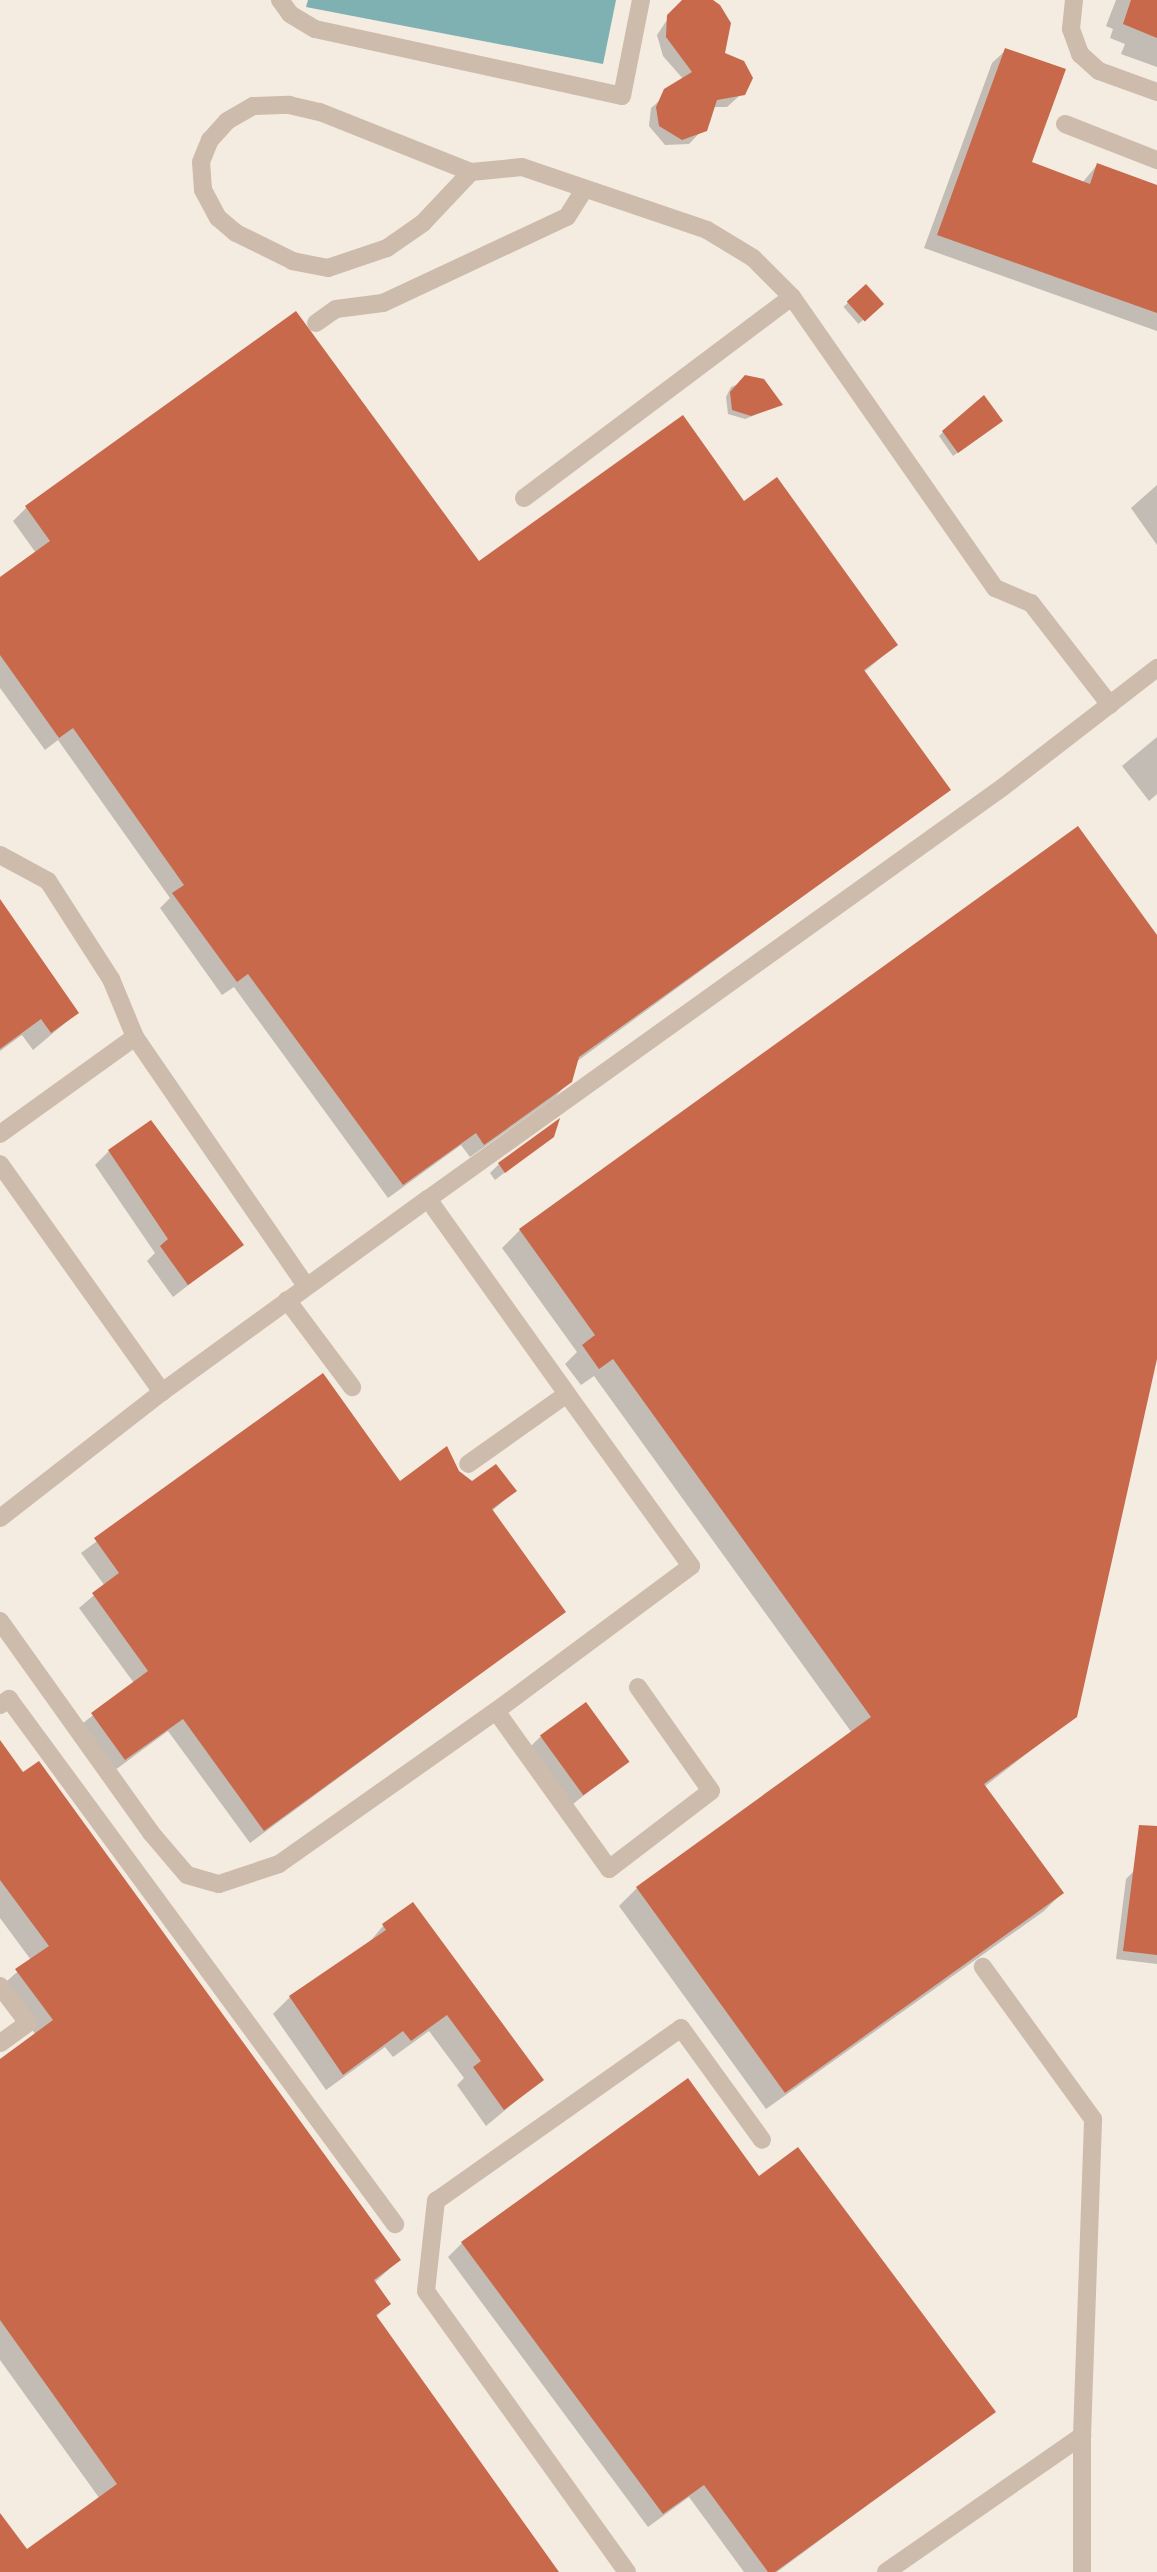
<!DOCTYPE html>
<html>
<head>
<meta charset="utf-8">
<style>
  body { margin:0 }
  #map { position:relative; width:1157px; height:2572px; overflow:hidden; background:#f4ebe1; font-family:"Fira Sans Condensed",sans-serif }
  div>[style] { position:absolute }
  .water>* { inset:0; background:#7fb0b2 }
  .shadow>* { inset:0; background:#0003; transform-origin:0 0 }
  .building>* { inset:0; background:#c8694b; transform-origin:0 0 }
  .minor>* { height:18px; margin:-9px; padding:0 9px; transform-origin:9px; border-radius:9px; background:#cdbbac }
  span { translate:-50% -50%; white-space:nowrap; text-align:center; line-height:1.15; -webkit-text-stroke:7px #fbf5ee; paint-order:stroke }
</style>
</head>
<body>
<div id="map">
  <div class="water">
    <div style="clip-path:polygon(308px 0,616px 0,603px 64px,306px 7px)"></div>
  </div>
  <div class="shadow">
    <div style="clip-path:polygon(692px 0,709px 0,722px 54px,749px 70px,749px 87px,727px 107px,714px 107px,710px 122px,689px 144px,665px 145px,649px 126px,651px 108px,684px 80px,663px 56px,657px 35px,673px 11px)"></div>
    <div style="clip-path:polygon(1116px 0,1157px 0,1157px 67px,1121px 54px,1125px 44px,1110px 38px,1113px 29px,1106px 26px)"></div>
    <div style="clip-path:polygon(1006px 50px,1030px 163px,1082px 183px,1097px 165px,1157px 209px,1157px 331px,924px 248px,992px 63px)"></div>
    <div style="left:866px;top:287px;width:23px;height:30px;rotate:49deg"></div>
    <div style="clip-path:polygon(756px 377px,780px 405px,745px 419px,728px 414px,726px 397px,731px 387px)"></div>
    <div style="clip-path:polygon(996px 425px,953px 456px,939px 436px,943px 432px)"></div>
    <div style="clip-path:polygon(1157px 485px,1157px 545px,1131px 508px)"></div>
    <div style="clip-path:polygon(743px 504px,896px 645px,864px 672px,948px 790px,576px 1062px,570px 1081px,556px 1096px,470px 1157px,461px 1145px,388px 1198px,234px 987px,222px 995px,160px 908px,170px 898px,58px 740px,45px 750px,0 688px,0 579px,36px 553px,13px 521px,26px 508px,479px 564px)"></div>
    <div style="clip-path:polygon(1157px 737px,1157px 794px,1149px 801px,1122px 766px)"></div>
    <div style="clip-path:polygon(0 932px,77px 1013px,33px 1050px,22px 1035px,0 1051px)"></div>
    <div style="clip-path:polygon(1157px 938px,1157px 1350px,1075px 1716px,984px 1787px,1062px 1893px,1044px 1911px,766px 2109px,619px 1906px,637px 1888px,852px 1733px,594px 1376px,581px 1385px,565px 1364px,577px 1352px,502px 1248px,520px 1230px)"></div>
    <div style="clip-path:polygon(553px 1136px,495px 1180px,490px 1173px,499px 1164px)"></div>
    <div style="clip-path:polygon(109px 1151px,241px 1245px,173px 1297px,147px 1261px,155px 1253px,95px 1165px)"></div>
    <div style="clip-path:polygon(322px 1375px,400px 1483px,458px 1472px,472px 1483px,515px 1491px,492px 1511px,564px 1612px,250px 1843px,168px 1731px,111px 1773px,78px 1727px,134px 1683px,79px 1608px,105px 1586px,81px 1553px)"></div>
    <div style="clip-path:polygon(540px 1737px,626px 1762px,568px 1808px,527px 1750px)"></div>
    <div style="clip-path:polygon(0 1753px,399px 2260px,374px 2283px,389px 2304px,375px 2318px,557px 2572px,0 2572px,0 2516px,26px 2552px,100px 2499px,0 2360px,0 2061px,36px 2035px,0 1987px,31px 1960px,0 1918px)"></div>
    <div style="clip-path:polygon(1134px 1871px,1157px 1874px,1157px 1964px,1116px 1959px,1126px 1879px)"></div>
    <div style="clip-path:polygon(413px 1905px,541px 2080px,486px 2126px,457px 2085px,464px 2078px,429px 2031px,393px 2057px,385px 2047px,326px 2090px,273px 2014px,290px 1997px,367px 1945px,383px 1926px)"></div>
    <div style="clip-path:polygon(759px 2178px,994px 2411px,777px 2572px,744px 2572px,689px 2497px,648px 2527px,448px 2257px,462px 2243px)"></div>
  </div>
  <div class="building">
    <div style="clip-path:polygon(682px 0,713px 0,720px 5px,731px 23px,725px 53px,744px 61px,753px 78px,745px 95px,717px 100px,707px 131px,682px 140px,659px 126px,656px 107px,664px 89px,692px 72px,666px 37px,667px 15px)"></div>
    <div style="clip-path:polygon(1131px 0,1157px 0,1157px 38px,1123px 24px)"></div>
    <div style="clip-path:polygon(1005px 48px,1066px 69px,1032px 162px,1090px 184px,1097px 163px,1157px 185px,1157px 313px,937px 235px)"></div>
    <div style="left:866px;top:284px;width:27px;height:26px;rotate:48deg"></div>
    <div style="clip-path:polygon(296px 311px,479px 561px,683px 415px,744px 501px,777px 477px,898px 645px,864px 670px,951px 790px,579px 1057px,572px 1082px,484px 1145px,476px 1133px,403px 1185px,248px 974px,237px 982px,172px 893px,184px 885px,73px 728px,59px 738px,0 655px,0 577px,50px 541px,25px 506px)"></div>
    <div style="clip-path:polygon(745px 375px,764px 379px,783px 405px,751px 416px,732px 410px,730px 392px)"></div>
    <div style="clip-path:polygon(984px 395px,1003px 421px,958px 453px,942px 431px)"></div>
    <div style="clip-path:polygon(1078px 826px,1157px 935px,1157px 1359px,1077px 1717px,984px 1784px,1064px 1893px,785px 2093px,636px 1887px,871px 1717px,613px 1359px,599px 1369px,582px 1345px,595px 1335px,519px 1229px)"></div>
    <div style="clip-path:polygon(0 899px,79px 1013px,51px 1033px,41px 1019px,0 1049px)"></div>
    <div style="clip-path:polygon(560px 1118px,554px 1137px,505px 1173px,498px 1163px)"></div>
    <div style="clip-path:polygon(151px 1120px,244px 1245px,188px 1285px,160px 1246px,168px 1239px,108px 1150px)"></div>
    <div style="clip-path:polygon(323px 1373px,400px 1481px,447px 1446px,459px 1471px,472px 1481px,496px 1464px,517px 1491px,492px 1509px,566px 1612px,264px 1831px,183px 1719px,125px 1760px,91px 1713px,148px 1671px,92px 1593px,119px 1573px,94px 1538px)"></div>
    <div style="left:586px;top:1702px;width:74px;height:57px;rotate:54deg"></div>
    <div style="clip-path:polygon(0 1740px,23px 1772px,39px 1761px,401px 2260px,374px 2280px,391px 2304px,376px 2315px,559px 2572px,0 2572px,0 2513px,27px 2549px,117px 2484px,0 2320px,0 2059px,53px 2020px,15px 1969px,49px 1946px,0 1880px)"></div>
    <div style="clip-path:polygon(1139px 1825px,1157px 1826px,1157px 1955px,1123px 1951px)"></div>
    <div style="clip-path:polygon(413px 1902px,544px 2080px,504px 2110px,473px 2067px,481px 2061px,447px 2015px,411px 2041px,403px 2031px,343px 2075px,289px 1996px,386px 1930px,382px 1924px)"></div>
    <div style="clip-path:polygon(688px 2078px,759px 2176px,798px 2147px,996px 2412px,775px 2572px,768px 2572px,704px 2485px,663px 2514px,461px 2242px)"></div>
  </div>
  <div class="minor">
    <div style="left:280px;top:0;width:17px;rotate:54deg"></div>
    <div style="left:290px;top:14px;width:29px;rotate:31deg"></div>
    <div style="left:315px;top:29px;width:314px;rotate:12.3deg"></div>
    <div style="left:622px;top:96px;width:98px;rotate:-78.8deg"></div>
    <div style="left:1074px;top:0;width:29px;rotate:96deg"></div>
    <div style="left:1071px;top:29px;width:27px;rotate:70deg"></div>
    <div style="left:1080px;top:54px;width:25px;rotate:42deg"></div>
    <div style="left:1099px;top:71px;width:62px;rotate:19.9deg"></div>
    <div style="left:1065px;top:124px;width:99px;rotate:21.4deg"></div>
    <div style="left:471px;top:172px;width:70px;rotate:133.3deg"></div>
    <div style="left:423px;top:223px;width:44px;rotate:145.2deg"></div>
    <div style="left:387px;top:248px;width:62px;rotate:161.3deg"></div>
    <div style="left:328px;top:268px;width:36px;rotate:-169deg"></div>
    <div style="left:293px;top:261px;width:64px;rotate:-153.8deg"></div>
    <div style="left:236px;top:233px;width:23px;rotate:-140deg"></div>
    <div style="left:218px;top:218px;width:32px;rotate:-118deg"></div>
    <div style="left:203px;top:190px;width:28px;rotate:-94deg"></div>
    <div style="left:201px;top:162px;width:24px;rotate:-68deg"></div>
    <div style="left:210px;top:140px;width:25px;rotate:-48deg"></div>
    <div style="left:227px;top:121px;width:30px;rotate:-30deg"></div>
    <div style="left:253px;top:106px;width:36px;rotate:-2deg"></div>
    <div style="left:289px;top:105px;width:32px;rotate:13deg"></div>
    <div style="left:320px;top:112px;width:162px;rotate:21.7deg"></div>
    <div style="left:471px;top:172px;width:51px;rotate:-5.6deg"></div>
    <div style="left:522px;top:167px;width:195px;rotate:18.8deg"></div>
    <div style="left:707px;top:230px;width:54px;rotate:31.3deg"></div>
    <div style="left:753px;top:258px;width:55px;rotate:45deg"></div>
    <div style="left:792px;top:297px;width:355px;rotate:55.1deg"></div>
    <div style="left:995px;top:588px;width:39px;rotate:23deg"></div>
    <div style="left:1031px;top:603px;width:129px;rotate:52.2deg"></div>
    <div style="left:316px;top:323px;width:24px;rotate:-35deg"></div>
    <div style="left:336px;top:309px;width:47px;rotate:-7.3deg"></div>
    <div style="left:383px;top:303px;width:203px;rotate:-25.1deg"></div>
    <div style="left:567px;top:217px;width:32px;rotate:-58deg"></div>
    <div style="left:524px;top:498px;width:335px;rotate:-36.9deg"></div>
    <div style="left:0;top:855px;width:55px;rotate:28.4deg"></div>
    <div style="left:48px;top:881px;width:117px;rotate:57.3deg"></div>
    <div style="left:111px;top:979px;width:63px;rotate:67.5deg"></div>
    <div style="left:135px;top:1037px;width:302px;rotate:55.5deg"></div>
    <div style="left:0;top:1134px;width:166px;rotate:-35.7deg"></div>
    <div style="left:0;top:1164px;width:280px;rotate:54.6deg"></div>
    <div style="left:162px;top:1392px;width:205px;rotate:142.1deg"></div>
    <div style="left:428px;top:1199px;width:707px;rotate:-35.62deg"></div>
    <div style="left:1003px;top:787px;width:195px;rotate:-37.7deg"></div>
    <div style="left:287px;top:1300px;width:109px;rotate:53.2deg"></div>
    <div style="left:162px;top:1392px;width:329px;rotate:-36deg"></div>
    <div style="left:428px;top:1199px;width:239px;rotate:54.5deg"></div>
    <div style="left:0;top:1621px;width:262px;rotate:54.5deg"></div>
    <div style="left:152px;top:1834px;width:54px;rotate:49.5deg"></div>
    <div style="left:187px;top:1875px;width:33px;rotate:16deg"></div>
    <div style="left:219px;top:1884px;width:63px;rotate:-18.4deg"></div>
    <div style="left:279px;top:1864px;width:266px;rotate:-35.2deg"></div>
    <div style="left:496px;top:1711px;width:243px;rotate:-36.6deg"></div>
    <div style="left:691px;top:1566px;width:212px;rotate:-125.8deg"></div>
    <div style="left:567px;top:1394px;width:121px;rotate:144.7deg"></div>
    <div style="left:0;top:1705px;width:11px;rotate:-34deg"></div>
    <div style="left:9px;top:1699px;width:652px;rotate:53.68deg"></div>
    <div style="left:496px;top:1711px;width:194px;rotate:54.4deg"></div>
    <div style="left:609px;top:1869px;width:128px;rotate:-37.4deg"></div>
    <div style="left:711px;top:1791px;width:127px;rotate:-125.1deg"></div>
    <div style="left:0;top:1986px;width:46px;rotate:52.9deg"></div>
    <div style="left:28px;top:2023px;width:34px;rotate:144deg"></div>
    <div style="left:627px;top:2572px;width:345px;rotate:-125.6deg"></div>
    <div style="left:426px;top:2291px;width:91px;rotate:-83.7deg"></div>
    <div style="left:436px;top:2201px;width:300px;rotate:-35.2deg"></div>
    <div style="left:681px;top:2028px;width:138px;rotate:54.1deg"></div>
    <div style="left:886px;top:2572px;width:239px;rotate:-34.8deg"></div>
    <div style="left:1082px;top:2436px;width:317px;rotate:-88deg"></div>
    <div style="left:1093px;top:2119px;width:188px;rotate:-125.9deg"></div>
    <div style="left:1082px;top:2572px;width:136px;rotate:-90deg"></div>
  </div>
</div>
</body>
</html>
